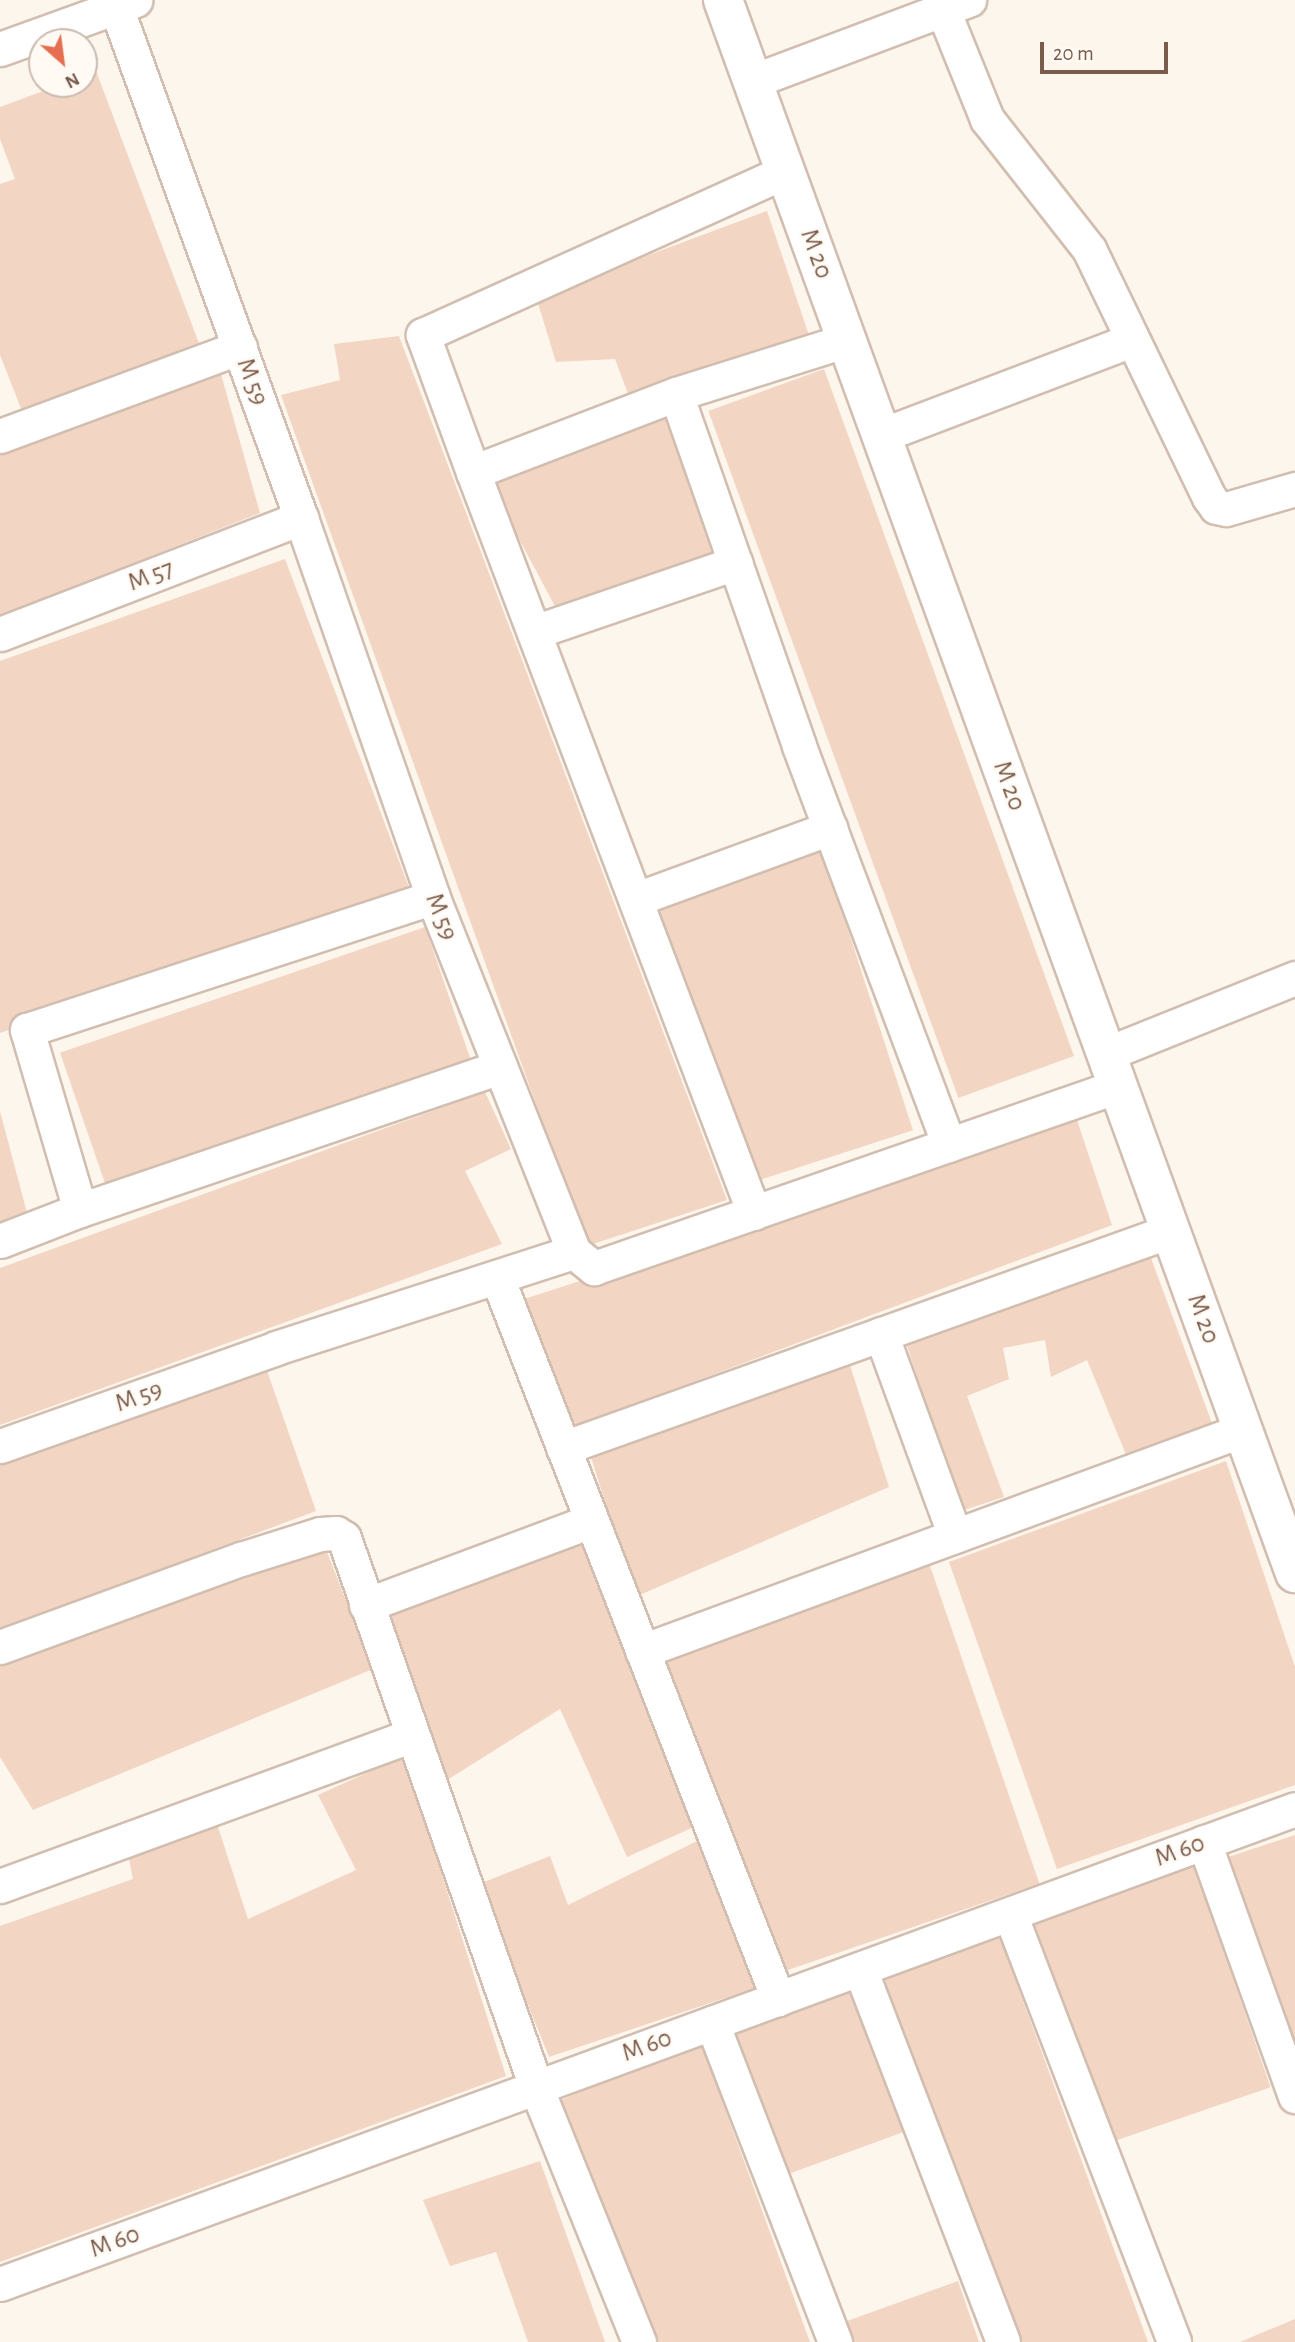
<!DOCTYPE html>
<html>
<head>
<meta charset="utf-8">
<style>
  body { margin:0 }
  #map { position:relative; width:1295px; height:2342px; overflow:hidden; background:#fdf6ec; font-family:"Alegreya Sans",sans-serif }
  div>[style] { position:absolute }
  .building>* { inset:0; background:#f3d5c3; transform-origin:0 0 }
  .roads { filter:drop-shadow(2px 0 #d1beb0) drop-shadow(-2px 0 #d1beb0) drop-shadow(0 2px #d1beb0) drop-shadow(0 -2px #d1beb0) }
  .minor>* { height:33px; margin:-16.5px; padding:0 16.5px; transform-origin:16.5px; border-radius:16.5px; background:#fff }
  .tertiary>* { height:38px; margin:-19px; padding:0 19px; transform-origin:19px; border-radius:19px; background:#fff }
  span { translate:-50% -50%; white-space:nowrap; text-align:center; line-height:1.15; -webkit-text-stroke:5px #fffaf3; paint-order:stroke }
  .street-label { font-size:26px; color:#7a5c4d }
  .north { position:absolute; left:28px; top:28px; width:70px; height:70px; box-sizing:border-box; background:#fffaf3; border:2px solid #cabbb1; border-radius:50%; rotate:152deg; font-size:19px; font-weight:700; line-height:28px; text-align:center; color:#7a5c4d }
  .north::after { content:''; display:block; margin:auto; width:24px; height:32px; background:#e76f51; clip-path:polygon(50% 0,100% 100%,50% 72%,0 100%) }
  .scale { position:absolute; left:1040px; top:42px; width:128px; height:32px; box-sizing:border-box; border:4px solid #7a5c4d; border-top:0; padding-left:9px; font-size:21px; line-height:24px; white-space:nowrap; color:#7a5c4d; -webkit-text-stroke:5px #fffaf3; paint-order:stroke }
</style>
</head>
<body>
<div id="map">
  <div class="building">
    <div style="clip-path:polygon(96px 71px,200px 346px,24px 416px,0 355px,0 184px,15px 179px,0 139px,0 107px,62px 84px,84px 84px,84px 76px)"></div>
    <div style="clip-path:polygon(767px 211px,812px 344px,631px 402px,615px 359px,556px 362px,536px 297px)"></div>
    <div style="clip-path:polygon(399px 336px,727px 1200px,587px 1246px,281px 395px,340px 380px,334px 344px)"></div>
    <div style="clip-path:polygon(219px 367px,260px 513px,0 616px,0 449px)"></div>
    <div style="left:824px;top:369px;width:731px;height:123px;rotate:70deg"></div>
    <div style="clip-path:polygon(666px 411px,713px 556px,558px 612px,490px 484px)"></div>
    <div style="clip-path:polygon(285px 559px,410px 890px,0 1033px,0 661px)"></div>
    <div style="left:820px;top:844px;width:301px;height:180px;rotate:72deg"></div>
    <div style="left:425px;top:927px;width:144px;height:386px;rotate:71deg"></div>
    <div style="clip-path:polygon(485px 1092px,511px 1149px,465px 1171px,502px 1244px,0 1425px,0 1268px)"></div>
    <div style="clip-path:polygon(0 1111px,27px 1213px,0 1222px)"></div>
    <div style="clip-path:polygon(1077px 1120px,1112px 1225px,573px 1427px,518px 1301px)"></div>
    <div style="clip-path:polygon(1151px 1258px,1213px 1426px,1127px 1457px,1087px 1360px,1051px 1377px,1045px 1340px,1003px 1348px,1009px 1379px,967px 1396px,1004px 1497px,961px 1511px,905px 1340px)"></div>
    <div style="clip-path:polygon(847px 1356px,889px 1487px,635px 1597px,589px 1451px)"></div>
    <div style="clip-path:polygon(265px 1365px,316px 1511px,0 1629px,0 1463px)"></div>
    <div style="clip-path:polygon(1226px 1461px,1295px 1667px,1295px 1785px,1057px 1869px,949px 1562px)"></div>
    <div style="clip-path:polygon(583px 1533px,696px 1826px,627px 1857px,560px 1709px,447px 1780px,383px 1610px)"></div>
    <div style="clip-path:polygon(325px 1547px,373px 1669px,33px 1810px,0 1757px,0 1663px)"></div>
    <div style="left:929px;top:1563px;width:339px;height:285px;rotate:71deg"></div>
    <div style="clip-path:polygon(404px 1756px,506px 2076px,0 2262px,0 1926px,133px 1879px,129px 1859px,216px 1821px,248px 1919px,356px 1870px,318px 1795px)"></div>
    <div style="clip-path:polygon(1295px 1835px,1295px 2051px,1225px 1858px)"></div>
    <div style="clip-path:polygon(699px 1840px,755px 1988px,549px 2057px,479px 1884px,550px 1856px,568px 1905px)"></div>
    <div style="left:1194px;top:1865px;width:235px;height:179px;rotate:71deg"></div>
    <div style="clip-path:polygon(997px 1930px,1148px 2342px,1021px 2342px,882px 1976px)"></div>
    <div style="left:851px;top:1983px;width:158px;height:136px;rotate:70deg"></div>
    <div style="clip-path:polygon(701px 2043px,810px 2342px,659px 2342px,561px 2100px)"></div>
    <div style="clip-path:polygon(540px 2161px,605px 2342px,528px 2342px,496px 2252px,450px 2266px,423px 2200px)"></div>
    <div style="clip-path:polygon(958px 2281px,979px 2342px,842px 2342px,836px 2325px)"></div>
    <div style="clip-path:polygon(1295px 2319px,1295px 2342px,1240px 2342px)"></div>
  </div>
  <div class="roads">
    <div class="minor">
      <div style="left:943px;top:10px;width:118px;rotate:68deg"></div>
      <div style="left:987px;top:119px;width:165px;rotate:51.9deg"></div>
      <div style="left:1089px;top:249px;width:276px;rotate:64.2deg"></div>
      <div style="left:1209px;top:497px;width:12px;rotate:55deg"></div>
      <div style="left:1216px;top:507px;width:10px;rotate:11deg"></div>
      <div style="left:1226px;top:509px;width:72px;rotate:-16.2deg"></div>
      <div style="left:0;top:49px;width:144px;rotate:-19.9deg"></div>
      <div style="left:753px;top:81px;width:231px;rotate:-20.6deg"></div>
      <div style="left:676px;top:394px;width:179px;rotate:-17.5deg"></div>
      <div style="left:882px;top:435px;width:267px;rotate:-20.8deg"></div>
      <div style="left:0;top:436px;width:256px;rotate:-20.3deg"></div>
      <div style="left:473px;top:472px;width:146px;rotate:-110.1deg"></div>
      <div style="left:423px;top:335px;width:398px;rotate:-24.3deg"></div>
      <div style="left:534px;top:632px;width:213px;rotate:-18.9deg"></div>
      <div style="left:0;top:634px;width:323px;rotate:-21.1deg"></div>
      <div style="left:636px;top:899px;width:207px;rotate:-20.1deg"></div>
      <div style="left:1106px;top:1054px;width:204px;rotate:-21.9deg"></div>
      <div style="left:80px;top:1210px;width:444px;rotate:-18.8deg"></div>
      <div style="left:754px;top:1213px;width:792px;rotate:-110.77deg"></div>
      <div style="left:473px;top:472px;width:217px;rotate:-21deg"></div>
      <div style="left:676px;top:394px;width:373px;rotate:70.7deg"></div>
      <div style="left:799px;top:746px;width:426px;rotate:69.4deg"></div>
      <div style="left:0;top:1241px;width:86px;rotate:-21.2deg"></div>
      <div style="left:80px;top:1210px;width:188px;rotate:-106.4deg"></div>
      <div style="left:27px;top:1030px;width:427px;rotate:-18.1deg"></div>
      <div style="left:574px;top:1252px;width:26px;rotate:39deg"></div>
      <div style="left:594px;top:1268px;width:555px;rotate:-19.15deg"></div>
      <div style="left:497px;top:1277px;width:775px;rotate:68.73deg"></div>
      <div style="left:881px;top:1334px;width:215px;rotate:69.9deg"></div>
      <div style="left:0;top:1446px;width:293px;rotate:-19.5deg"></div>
      <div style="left:276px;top:1348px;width:313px;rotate:-17.9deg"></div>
      <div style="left:574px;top:1252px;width:382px;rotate:-111.7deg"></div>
      <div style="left:433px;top:897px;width:401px;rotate:-109.2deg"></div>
      <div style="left:301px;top:518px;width:543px;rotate:-109.9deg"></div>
      <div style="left:563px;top:1448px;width:645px;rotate:-19.67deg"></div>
      <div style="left:366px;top:1605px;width:240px;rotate:-20.5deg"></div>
      <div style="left:0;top:1647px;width:257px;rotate:-20.1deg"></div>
      <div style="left:241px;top:1559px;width:83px;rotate:-17.6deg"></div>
      <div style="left:320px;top:1534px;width:16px;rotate:-4deg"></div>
      <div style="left:336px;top:1533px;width:9px;rotate:32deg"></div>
      <div style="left:344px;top:1538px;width:582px;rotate:70.72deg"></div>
      <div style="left:536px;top:2087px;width:275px;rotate:68deg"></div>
      <div style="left:642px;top:1651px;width:640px;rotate:-20.19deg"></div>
      <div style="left:1204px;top:1842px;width:270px;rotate:70.3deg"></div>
      <div style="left:0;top:1886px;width:439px;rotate:-20.1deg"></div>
      <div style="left:1010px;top:1914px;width:458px;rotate:69deg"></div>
      <div style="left:860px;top:1969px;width:399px;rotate:69deg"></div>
      <div style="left:712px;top:2023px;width:342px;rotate:68.9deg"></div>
      <div style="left:0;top:2284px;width:1379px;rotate:-20.14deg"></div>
    </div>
    <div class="tertiary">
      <div style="left:723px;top:0;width:1674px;rotate:70.02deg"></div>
    </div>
  </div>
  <div class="street-label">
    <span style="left:816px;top:254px;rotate:70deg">M 20</span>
    <span style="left:252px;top:382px;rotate:70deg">M 59</span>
    <span style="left:151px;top:576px;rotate:-21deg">M 57</span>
    <span style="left:1009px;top:786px;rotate:70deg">M 20</span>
    <span style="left:441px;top:917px;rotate:69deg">M 59</span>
    <span style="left:1203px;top:1319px;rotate:70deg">M 20</span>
    <span style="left:139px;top:1397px;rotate:-20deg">M 59</span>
    <span style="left:1180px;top:1851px;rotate:-20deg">M 60</span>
    <span style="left:647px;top:2046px;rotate:-20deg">M 60</span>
    <span style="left:115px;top:2242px;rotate:-20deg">M 60</span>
  </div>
  <div class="north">N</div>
  <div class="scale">20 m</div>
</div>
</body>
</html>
